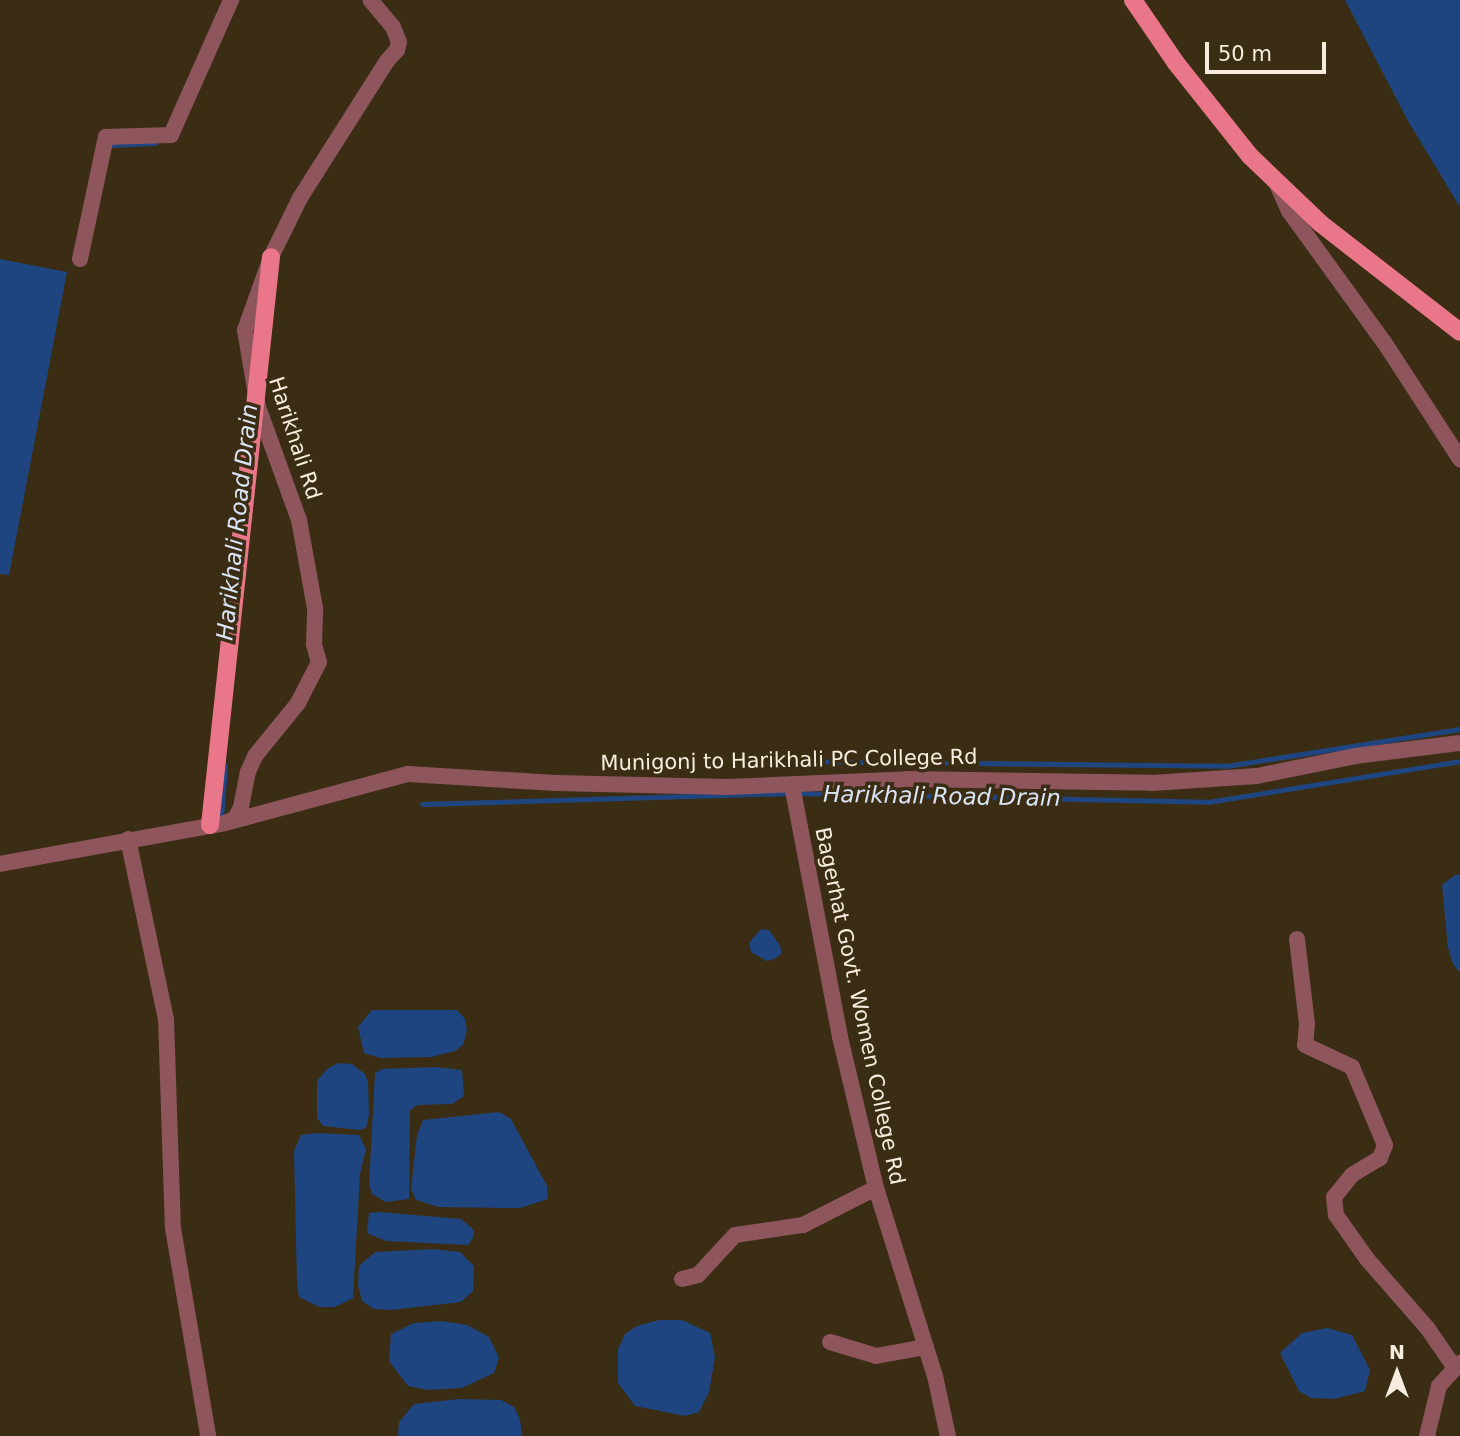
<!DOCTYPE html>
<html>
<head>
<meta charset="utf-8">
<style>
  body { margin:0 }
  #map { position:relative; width:1460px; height:1436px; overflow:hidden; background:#3a2d13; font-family:"DejaVu Sans",sans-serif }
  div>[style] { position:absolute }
  .water>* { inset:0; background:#1f4580 }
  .stream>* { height:5px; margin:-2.5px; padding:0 2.5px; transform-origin:2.5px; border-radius:2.5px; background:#1f4580 }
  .minor>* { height:16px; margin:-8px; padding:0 8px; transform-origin:8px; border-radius:8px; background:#8e555d }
  .major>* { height:18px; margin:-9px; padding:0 9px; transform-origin:9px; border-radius:9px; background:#ea7789 }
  span { translate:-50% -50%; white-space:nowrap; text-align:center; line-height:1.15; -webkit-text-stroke:7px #3a2d13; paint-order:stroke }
  .street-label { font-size:21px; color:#f6edde }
  .water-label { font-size:23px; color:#d9e5f7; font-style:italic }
  .north { position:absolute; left:1362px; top:1338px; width:70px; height:70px; -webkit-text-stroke:5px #3a2d13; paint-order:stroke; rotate:0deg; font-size:19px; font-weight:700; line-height:28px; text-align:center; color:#f6edde }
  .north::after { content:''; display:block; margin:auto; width:24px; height:32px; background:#f6edde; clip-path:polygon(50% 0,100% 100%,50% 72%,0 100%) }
  .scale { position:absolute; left:1205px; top:42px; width:121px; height:32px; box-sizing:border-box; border:4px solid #f6edde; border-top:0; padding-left:9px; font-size:21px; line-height:24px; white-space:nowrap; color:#f6edde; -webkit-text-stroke:5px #3a2d13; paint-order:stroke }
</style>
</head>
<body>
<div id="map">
  <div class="water">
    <div style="clip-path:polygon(1345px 0,1460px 0,1460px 207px,1408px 121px)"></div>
    <div style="clip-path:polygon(0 259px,67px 272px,9px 575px,0 574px)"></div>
    <div style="clip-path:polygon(1455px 875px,1460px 875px,1460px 973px,1453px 964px,1448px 948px,1442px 885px)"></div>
    <div style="clip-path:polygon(761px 929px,769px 930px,779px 944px,782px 953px,776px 958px,767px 961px,751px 952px,749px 943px)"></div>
    <div style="clip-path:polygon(372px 1010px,457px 1010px,465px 1019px,467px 1030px,463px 1045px,455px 1051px,431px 1057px,380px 1058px,364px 1053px,358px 1027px)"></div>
    <div style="clip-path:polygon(338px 1063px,352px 1064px,365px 1074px,368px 1082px,369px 1115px,366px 1128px,360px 1130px,323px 1126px,317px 1118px,317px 1081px,327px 1069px)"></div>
    <div style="clip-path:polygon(434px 1067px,462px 1070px,464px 1096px,452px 1104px,418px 1105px,410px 1110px,409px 1199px,386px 1202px,372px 1194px,369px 1184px,375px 1073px,382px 1069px)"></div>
    <div style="clip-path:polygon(499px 1112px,511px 1119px,547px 1186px,548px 1199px,520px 1208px,439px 1207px,416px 1200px,411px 1189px,417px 1135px,423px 1120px)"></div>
    <div style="clip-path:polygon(316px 1133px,359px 1135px,366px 1149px,360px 1174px,353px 1298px,335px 1307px,319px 1307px,299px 1297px,297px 1283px,294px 1151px,301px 1135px)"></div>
    <div style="clip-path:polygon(379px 1212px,461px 1219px,474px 1230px,473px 1238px,468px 1245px,386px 1241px,367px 1233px,369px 1213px)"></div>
    <div style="clip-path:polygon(433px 1249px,460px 1252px,474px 1266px,473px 1291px,461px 1302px,391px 1310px,374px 1309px,362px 1301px,358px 1285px,359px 1266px,375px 1252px)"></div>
    <div style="clip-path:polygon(659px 1320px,682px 1320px,710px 1333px,715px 1357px,709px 1392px,699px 1412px,685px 1416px,635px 1406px,618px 1383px,618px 1349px,625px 1334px,637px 1326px)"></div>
    <div style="clip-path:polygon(442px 1321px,467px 1325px,489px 1337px,499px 1358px,494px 1373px,462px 1388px,428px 1390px,408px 1386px,389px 1361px,391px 1334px,414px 1323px)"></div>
    <div style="clip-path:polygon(1327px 1328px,1352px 1335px,1370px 1370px,1365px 1391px,1334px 1399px,1311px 1398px,1299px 1391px,1280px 1353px,1302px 1333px)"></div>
    <div style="clip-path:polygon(459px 1399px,501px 1400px,514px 1407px,520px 1419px,522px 1436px,398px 1436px,399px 1422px,414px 1404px)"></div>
  </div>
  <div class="stream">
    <div style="left:111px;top:145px;width:44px;rotate:-2.6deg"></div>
    <div style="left:781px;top:761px;width:445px;rotate:0.6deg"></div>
    <div style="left:1226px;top:766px;width:237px;rotate:-9deg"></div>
    <div style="left:422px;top:804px;width:369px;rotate:-1.7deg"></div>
    <div style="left:791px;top:793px;width:417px;rotate:1.2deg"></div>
    <div style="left:1208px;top:802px;width:255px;rotate:-9.2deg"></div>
    <div style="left:221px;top:819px;width:53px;rotate:-85.7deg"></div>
  </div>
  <div class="minor">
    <div style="left:1276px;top:182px;width:32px;rotate:66deg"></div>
    <div style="left:1289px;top:211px;width:162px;rotate:54.1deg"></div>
    <div style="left:1384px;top:342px;width:140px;rotate:57deg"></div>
    <div style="left:80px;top:259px;width:125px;rotate:-78deg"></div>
    <div style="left:106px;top:137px;width:65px;rotate:-1.8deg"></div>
    <div style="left:171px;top:135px;width:148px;rotate:-66deg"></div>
    <div style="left:792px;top:785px;width:257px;rotate:79.2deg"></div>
    <div style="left:840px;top:1037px;width:155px;rotate:76.6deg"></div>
    <div style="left:876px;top:1188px;width:197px;rotate:72.6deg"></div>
    <div style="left:935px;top:1376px;width:61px;rotate:77.8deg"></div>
    <div style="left:229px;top:821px;width:6px;rotate:-18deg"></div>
    <div style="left:235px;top:819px;width:13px;rotate:-63deg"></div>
    <div style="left:241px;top:807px;width:36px;rotate:-79deg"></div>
    <div style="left:248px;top:772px;width:17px;rotate:-66deg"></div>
    <div style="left:255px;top:756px;width:68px;rotate:-50.9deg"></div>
    <div style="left:298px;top:703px;width:46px;rotate:-62.9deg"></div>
    <div style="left:319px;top:662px;width:19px;rotate:-106deg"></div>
    <div style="left:314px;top:644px;width:36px;rotate:-88deg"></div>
    <div style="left:315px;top:608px;width:89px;rotate:-100.3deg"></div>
    <div style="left:299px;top:520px;width:120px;rotate:-109.9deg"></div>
    <div style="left:258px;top:407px;width:78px;rotate:-99.6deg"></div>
    <div style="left:245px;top:330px;width:77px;rotate:-70.4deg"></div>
    <div style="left:271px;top:257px;width:66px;rotate:-63.8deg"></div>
    <div style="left:300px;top:198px;width:162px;rotate:-57.6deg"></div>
    <div style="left:387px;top:61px;width:15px;rotate:-48deg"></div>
    <div style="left:397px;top:50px;width:8px;rotate:-76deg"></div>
    <div style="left:399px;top:42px;width:16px;rotate:-112deg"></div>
    <div style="left:393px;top:27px;width:35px;rotate:-130deg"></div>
    <div style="left:128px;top:839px;width:184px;rotate:78.1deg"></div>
    <div style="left:166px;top:1019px;width:209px;rotate:88.1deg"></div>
    <div style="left:173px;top:1228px;width:211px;rotate:80.4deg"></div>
    <div style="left:0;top:864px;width:229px;rotate:-10.3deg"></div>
    <div style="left:225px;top:823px;width:189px;rotate:-15deg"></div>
    <div style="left:408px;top:774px;width:148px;rotate:3.5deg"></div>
    <div style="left:556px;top:783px;width:172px;rotate:1.3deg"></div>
    <div style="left:728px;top:787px;width:180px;rotate:-2.5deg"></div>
    <div style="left:908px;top:779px;width:244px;rotate:0.9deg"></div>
    <div style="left:1152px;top:783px;width:105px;rotate:-3.8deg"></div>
    <div style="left:1257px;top:776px;width:100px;rotate:-11.5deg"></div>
    <div style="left:1355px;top:756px;width:106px;rotate:-7.1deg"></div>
    <div style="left:1297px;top:939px;width:86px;rotate:83.3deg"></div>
    <div style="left:1307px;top:1024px;width:21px;rotate:95deg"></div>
    <div style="left:1305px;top:1045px;width:52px;rotate:25.1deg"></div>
    <div style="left:1352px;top:1067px;width:85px;rotate:67.1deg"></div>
    <div style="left:1385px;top:1145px;width:14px;rotate:111deg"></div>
    <div style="left:1380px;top:1158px;width:33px;rotate:149deg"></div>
    <div style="left:1352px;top:1175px;width:28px;rotate:129deg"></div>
    <div style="left:1334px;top:1197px;width:18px;rotate:84deg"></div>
    <div style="left:1336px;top:1215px;width:54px;rotate:54.8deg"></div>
    <div style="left:1367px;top:1259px;width:93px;rotate:48.9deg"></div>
    <div style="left:1428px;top:1329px;width:47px;rotate:55.3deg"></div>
    <div style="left:1455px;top:1368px;width:7px;rotate:-45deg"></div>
    <div style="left:682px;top:1279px;width:16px;rotate:-14deg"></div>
    <div style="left:698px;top:1275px;width:54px;rotate:-47.2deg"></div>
    <div style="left:735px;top:1235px;width:69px;rotate:-8.4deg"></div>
    <div style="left:803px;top:1225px;width:82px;rotate:-26.9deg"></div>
    <div style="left:830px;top:1342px;width:48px;rotate:16.9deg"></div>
    <div style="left:876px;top:1356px;width:51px;rotate:-10.2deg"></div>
    <div style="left:1427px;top:1436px;width:51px;rotate:-76.5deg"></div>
    <div style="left:1439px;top:1386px;width:24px;rotate:-48deg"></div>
  </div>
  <div class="major">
    <div style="left:1133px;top:0;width:76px;rotate:55.7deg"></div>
    <div style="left:1176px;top:63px;width:119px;rotate:51.5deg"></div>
    <div style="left:1250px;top:156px;width:97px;rotate:43.7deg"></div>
    <div style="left:1320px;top:223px;width:177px;rotate:37.9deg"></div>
    <div style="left:210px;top:825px;width:571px;rotate:-83.87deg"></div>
  </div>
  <div class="street-label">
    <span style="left:295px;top:438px;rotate:72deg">Harikhali Rd</span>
    <span style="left:789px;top:760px;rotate:-1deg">Munigonj to Harikhali PC College Rd</span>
    <span style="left:860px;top:1006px;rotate:78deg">Bagerhat Govt. Women College Rd</span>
  </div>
  <div class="water-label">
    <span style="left:237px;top:522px;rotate:-84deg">Harikhali Road Drain</span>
    <span style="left:942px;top:796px;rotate:1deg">Harikhali Road Drain</span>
  </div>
  <div class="north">N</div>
  <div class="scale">50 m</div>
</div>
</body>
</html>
